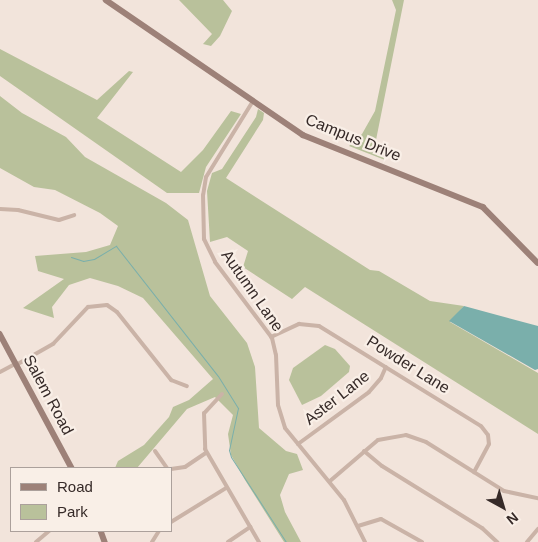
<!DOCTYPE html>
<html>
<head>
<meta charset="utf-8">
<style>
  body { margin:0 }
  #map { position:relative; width:538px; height:542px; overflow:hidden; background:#f2e4db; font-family:Arial,sans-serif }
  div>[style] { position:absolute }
  .green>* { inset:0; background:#b9c19b }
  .water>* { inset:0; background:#7aafab }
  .stream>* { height:1px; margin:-0.5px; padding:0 0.5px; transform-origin:0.5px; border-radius:0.5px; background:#7aafab }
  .street>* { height:4px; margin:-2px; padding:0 2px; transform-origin:2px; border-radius:2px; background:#cab3a7 }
  .secondary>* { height:5.5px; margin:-2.75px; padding:0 2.75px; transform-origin:2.75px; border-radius:2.75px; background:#9d8178 }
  span { translate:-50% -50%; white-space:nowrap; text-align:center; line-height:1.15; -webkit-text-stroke:4.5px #f9efe7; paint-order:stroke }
  .street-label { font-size:16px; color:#362a28 }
  .legend { position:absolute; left:10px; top:467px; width:162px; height:65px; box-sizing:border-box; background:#f9efe7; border:1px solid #aba09b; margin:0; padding:6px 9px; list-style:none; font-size:15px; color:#362a28 }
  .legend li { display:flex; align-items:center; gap:10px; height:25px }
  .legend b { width:25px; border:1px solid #aba09b }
  .north { position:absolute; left:478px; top:482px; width:50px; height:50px; -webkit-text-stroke:4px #f9efe7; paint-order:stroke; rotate:141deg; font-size:14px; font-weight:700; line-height:20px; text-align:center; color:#362a28 }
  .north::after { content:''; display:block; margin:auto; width:18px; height:22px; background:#362a28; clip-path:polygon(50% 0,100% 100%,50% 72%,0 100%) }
</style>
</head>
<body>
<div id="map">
  <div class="green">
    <div style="clip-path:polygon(179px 0,223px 0,232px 11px,220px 36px,211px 46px,203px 44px,212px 34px)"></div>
    <div style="clip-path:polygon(392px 0,404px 0,376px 140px,388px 150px,385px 160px,349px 146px,362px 134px,375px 111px,396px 10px)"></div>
    <div style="clip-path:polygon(0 49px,97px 100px,129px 71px,133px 72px,97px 118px,181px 172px,203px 150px,231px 111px,241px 114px,206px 167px,199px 193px,167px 193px,0 76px)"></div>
    <div style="clip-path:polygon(0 96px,22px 113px,66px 137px,85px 157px,166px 203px,188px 220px,210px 296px,247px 343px,255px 367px,259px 428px,286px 451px,297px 454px,303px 470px,289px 474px,280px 495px,285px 512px,301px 542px,284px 542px,245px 480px,231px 455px,228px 434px,233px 415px,215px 397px,187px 409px,137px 468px,115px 468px,118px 461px,144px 445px,169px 417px,173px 407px,189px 400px,213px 379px,143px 298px,118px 286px,90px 278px,69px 285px,52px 307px,54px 318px,23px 308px,64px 279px,38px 271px,35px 256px,86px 252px,110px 245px,118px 226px,100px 213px,55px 190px,34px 187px,0 168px)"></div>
    <div style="clip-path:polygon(258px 109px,264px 113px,263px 120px,226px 178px,370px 270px,379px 271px,430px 301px,464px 306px,450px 322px,538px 373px,538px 434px,305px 287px,292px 299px,243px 267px,248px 251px,227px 237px,210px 242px,207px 191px,212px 173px,222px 169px,256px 117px)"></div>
    <div style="clip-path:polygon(325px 345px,335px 349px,350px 366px,349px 372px,321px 396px,302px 405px,289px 380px,293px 368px)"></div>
  </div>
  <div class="water">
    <div style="clip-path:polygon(464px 306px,538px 326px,538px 369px,535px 370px,449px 321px)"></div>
  </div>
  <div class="stream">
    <div style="left:71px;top:257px;width:13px;rotate:18deg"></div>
    <div style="left:83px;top:261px;width:11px;rotate:-10deg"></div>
    <div style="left:94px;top:259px;width:26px;rotate:-31deg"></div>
    <div style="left:116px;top:246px;width:165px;rotate:51.9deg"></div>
    <div style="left:218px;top:376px;width:38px;rotate:58deg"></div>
    <div style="left:238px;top:408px;width:43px;rotate:102.1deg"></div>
    <div style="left:229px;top:450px;width:7px;rotate:74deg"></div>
    <div style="left:231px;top:457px;width:101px;rotate:57.1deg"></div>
  </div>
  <div class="street">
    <div style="left:253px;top:101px;width:89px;rotate:121.7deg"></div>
    <div style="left:206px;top:177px;width:18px;rotate:99deg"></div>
    <div style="left:203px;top:195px;width:44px;rotate:88.7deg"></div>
    <div style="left:204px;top:239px;width:25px;rotate:64deg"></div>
    <div style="left:215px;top:262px;width:95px;rotate:53.1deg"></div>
    <div style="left:272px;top:338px;width:17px;rotate:77deg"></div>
    <div style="left:276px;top:355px;width:50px;rotate:87.7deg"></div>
    <div style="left:278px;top:405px;width:24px;rotate:73deg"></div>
    <div style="left:285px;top:428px;width:93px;rotate:50.7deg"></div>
    <div style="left:344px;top:500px;width:47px;rotate:63.4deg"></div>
    <div style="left:0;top:209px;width:18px;rotate:3deg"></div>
    <div style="left:18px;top:210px;width:42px;rotate:13.7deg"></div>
    <div style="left:59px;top:220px;width:16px;rotate:-18deg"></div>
    <div style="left:271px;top:337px;width:31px;rotate:-25deg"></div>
    <div style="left:299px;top:324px;width:20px;rotate:6deg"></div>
    <div style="left:319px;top:326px;width:190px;rotate:31.7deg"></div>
    <div style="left:481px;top:426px;width:11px;rotate:52deg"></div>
    <div style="left:488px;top:435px;width:9px;rotate:84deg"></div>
    <div style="left:489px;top:444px;width:32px;rotate:118deg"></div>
    <div style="left:16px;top:365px;width:43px;rotate:-29.6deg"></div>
    <div style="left:53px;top:344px;width:51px;rotate:-46.6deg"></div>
    <div style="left:88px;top:307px;width:19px;rotate:-6deg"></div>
    <div style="left:107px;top:305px;width:12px;rotate:35deg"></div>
    <div style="left:117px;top:312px;width:87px;rotate:51.5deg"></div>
    <div style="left:171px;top:380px;width:17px;rotate:21deg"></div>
    <div style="left:0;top:372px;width:17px;rotate:-28deg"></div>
    <div style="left:222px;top:394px;width:26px;rotate:133deg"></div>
    <div style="left:204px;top:413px;width:36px;rotate:88deg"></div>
    <div style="left:205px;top:449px;width:108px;rotate:59.9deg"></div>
    <div style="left:298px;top:444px;width:88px;rotate:-36.2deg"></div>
    <div style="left:369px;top:392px;width:18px;rotate:-49deg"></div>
    <div style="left:381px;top:378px;width:12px;rotate:-66deg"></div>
    <div style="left:155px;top:451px;width:21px;rotate:55deg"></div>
    <div style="left:364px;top:451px;width:23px;rotate:40deg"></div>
    <div style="left:382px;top:466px;width:118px;rotate:31.8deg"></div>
    <div style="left:482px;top:528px;width:21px;rotate:43deg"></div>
    <div style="left:171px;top:469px;width:14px;rotate:-8deg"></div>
    <div style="left:185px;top:467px;width:25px;rotate:-34deg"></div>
    <div style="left:330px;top:481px;width:63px;rotate:-40.5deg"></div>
    <div style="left:378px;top:440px;width:28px;rotate:-10deg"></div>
    <div style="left:406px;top:435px;width:21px;rotate:19deg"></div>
    <div style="left:426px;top:442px;width:92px;rotate:32.1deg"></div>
    <div style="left:504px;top:491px;width:35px;rotate:12deg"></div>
    <div style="left:171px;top:522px;width:65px;rotate:-31.7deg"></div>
    <div style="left:358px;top:526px;width:24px;rotate:-17deg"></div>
    <div style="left:381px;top:519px;width:47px;rotate:29.3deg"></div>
    <div style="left:36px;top:542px;width:17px;rotate:-40deg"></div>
    <div style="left:152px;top:542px;width:13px;rotate:-58deg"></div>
    <div style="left:228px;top:542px;width:27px;rotate:-34deg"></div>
    <div style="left:527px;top:542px;width:17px;rotate:-50deg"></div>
  </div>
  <div class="secondary">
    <div style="left:106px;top:0;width:239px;rotate:34.4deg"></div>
    <div style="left:303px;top:135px;width:194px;rotate:21.8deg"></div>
    <div style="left:483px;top:207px;width:78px;rotate:45.5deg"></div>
    <div style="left:0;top:334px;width:152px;rotate:61.8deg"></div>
    <div style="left:101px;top:531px;width:12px;rotate:70deg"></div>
  </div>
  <div class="street-label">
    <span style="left:353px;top:138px;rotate:22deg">Campus Drive</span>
    <span style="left:252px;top:291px;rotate:55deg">Autumn Lane</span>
    <span style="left:408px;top:365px;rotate:32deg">Powder Lane</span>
    <span style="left:48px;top:395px;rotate:62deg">Salem Road</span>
    <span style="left:337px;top:398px;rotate:-38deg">Aster Lane</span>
  </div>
  <ul class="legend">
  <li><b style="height:6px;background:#9d8178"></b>Road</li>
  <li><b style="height:14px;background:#b9c19b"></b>Park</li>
  </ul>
  <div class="north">N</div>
</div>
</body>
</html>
